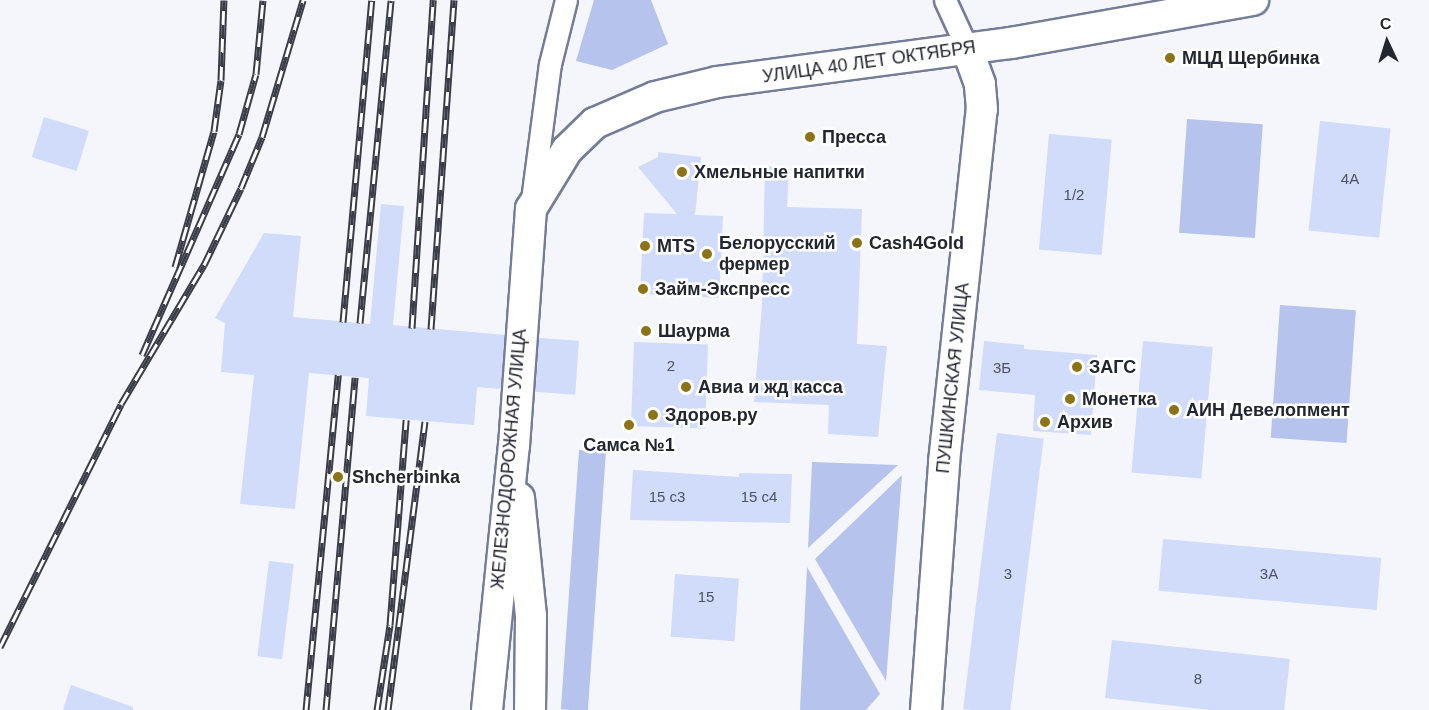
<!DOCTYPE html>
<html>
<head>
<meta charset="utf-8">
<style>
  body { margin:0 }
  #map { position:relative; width:1429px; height:710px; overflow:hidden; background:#f4f6fc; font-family:Helvetica,sans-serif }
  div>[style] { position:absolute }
  .green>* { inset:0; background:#b6c3ed; transform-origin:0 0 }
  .building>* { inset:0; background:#d1dbfa; transform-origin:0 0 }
  .roads { filter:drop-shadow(2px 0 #747c98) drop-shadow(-2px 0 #747c98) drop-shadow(0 2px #747c98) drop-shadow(0 -2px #747c98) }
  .street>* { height:21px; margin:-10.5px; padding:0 10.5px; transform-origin:10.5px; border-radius:10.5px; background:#fff }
  .secondary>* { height:30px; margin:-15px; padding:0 15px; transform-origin:15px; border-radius:15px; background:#fff }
  .rail>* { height:7px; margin-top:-3.5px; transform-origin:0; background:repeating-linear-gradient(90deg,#fff 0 14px,#3a3d48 0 28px); box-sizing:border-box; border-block:2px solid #3a3d48 }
  .dots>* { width:16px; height:16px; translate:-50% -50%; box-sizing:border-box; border:3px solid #fff; border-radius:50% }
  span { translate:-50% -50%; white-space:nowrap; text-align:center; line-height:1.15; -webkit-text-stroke:5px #fff; paint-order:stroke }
  .number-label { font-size:15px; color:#4e5363 }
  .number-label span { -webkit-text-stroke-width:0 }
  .poi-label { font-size:18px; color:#222631; font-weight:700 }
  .left { translate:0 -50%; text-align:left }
  .street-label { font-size:18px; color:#222631 }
  .north { position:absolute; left:1357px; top:12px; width:60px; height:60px; -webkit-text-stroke:4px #fff; paint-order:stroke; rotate:356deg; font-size:16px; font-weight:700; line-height:24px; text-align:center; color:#222631 }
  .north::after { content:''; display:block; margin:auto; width:21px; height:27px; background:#222631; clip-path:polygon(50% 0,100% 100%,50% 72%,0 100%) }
</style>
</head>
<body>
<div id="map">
  <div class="green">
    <div style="clip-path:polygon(594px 0,651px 0,668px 44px,612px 70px,576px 61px)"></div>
    <div style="left:1187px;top:119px;width:76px;height:114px;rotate:4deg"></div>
    <div style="left:1280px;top:305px;width:76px;height:133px;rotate:4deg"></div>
    <div style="left:579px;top:450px;width:27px;height:260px;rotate:4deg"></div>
    <div style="clip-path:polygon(812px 462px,898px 465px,808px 548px)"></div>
    <div style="clip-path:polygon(902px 475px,886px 681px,815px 559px)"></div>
    <div style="clip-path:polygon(807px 567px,880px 694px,866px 710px,800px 710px)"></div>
  </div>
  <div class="building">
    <div style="left:44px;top:117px;width:47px;height:42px;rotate:17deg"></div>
    <div style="left:1320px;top:121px;width:71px;height:110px;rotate:6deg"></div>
    <div style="left:1049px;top:134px;width:63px;height:116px;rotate:5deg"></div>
    <div style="clip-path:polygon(658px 152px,701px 157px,695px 215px,723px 216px,719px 298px,640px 294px,644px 213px,677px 214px,638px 167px,658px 157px)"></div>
    <div style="clip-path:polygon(765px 166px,789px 168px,787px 207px,862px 209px,857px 344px,887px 346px,878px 437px,828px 434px,829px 405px,754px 402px,762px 305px)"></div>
    <div style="clip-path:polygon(381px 204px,404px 206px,393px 325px,505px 335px,501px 389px,477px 387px,474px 425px,366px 416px,369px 378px,309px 373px,295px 509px,240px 504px,254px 375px,221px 372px,225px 323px,215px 318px,264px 233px,301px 236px,293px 317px,370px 324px)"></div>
    <div style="left:539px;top:338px;width:40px;height:54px;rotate:4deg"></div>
    <div style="clip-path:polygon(984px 341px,1024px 345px,1024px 349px,1097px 355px,1091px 435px,1033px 431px,1035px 395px,979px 390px)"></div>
    <div style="left:1143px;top:341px;width:70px;height:132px;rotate:5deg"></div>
    <div style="left:634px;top:342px;width:74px;height:84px;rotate:2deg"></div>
    <div style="left:997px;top:433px;width:47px;height:278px;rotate:7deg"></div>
    <div style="clip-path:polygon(633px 470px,739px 477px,739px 473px,792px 474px,790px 523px,630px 520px)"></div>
    <div style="left:1163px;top:539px;width:219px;height:52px;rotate:5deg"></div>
    <div style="left:269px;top:561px;width:25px;height:96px;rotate:7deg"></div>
    <div style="left:675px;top:574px;width:64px;height:63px;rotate:4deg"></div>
    <div style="clip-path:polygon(1112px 640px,1290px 659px,1284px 710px,1211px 710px,1105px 698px)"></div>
    <div style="clip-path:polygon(71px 685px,133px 707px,133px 710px,63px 710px)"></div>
  </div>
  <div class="roads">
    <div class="street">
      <div style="left:945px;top:0;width:53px;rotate:65.4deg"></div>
      <div style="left:532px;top:200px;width:137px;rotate:-82.5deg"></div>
      <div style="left:550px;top:64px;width:66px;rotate:-76deg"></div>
    </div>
    <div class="secondary">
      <div style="left:519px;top:498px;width:119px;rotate:84.2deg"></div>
      <div style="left:531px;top:616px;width:94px;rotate:90.6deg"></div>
      <div style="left:487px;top:710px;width:265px;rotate:-84.2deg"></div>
      <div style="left:514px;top:446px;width:238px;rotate:-85.9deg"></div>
      <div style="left:531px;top:209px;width:69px;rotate:-58.6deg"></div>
      <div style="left:567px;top:150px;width:39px;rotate:-44deg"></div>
      <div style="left:595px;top:123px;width:65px;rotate:-23.4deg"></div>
      <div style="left:655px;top:97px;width:65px;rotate:-13.4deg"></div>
      <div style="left:718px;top:82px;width:296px;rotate:-7.6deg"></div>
      <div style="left:1011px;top:43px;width:246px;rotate:-10.1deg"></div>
      <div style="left:926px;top:710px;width:249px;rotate:-85.8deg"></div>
      <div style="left:944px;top:462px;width:355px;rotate:-83.9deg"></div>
      <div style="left:982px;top:109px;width:25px;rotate:-95deg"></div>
      <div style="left:980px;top:84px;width:38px;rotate:-110deg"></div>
    </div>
  </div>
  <div class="rail">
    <div style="left:175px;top:267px;width:141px;rotate:-74deg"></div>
    <div style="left:214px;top:131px;width:51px;rotate:-82.2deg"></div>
    <div style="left:221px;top:80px;width:80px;rotate:-87.9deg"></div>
    <div style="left:343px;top:322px;width:323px;rotate:-84.9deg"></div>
    <div style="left:360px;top:323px;width:324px;rotate:-84.5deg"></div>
    <div style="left:412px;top:328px;width:329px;rotate:-86.3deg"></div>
    <div style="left:431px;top:329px;width:330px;rotate:-86deg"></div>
    <div style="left:142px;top:355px;width:241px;rotate:-66.3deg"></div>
    <div style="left:239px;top:134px;width:62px;rotate:-74.2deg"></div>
    <div style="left:256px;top:74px;width:74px;rotate:-84.6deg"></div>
    <div style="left:0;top:647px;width:271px;rotate:-63.5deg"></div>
    <div style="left:121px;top:404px;width:162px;rotate:-59.2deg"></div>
    <div style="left:204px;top:265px;width:85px;rotate:-64.3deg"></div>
    <div style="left:241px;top:188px;width:55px;rotate:-67.6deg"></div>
    <div style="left:262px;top:137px;width:143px;rotate:-73.3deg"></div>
    <div style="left:306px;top:710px;width:337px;rotate:-84.5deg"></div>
    <div style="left:326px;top:710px;width:334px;rotate:-85deg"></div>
    <div style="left:377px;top:710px;width:86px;rotate:-81.3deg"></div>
    <div style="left:390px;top:625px;width:206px;rotate:-85.5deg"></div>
    <div style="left:388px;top:710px;width:291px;rotate:-82.7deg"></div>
  </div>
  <div class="dots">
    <div style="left:1170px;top:58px;background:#8c7316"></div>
    <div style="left:810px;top:137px;background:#8c7316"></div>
    <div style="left:682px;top:172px;background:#8c7316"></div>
    <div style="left:857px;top:243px;background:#8c7316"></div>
    <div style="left:645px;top:246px;background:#8c7316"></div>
    <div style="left:707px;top:254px;background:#8c7316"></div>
    <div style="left:643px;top:289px;background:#8c7316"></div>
    <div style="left:646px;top:331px;background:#8c7316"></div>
    <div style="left:1077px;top:367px;background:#8c7316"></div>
    <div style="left:686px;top:387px;background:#8c7316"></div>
    <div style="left:1070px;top:399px;background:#8c7316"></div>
    <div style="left:1174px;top:410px;background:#8c7316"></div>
    <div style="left:653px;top:415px;background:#8c7316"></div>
    <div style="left:1045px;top:422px;background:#8c7316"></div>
    <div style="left:629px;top:425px;background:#8c7316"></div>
    <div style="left:338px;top:477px;background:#8c7316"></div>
  </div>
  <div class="number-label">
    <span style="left:1350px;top:179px">4А</span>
    <span style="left:1074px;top:195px">1/2</span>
    <span style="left:671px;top:366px">2</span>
    <span style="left:1002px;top:368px">3Б</span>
    <span style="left:667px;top:497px">15 с3</span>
    <span style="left:759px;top:497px">15 с4</span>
    <span style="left:1008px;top:574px">3</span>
    <span style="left:1269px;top:574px">3А</span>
    <span style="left:706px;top:597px">15</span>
    <span style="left:1198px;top:679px">8</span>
  </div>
  <div class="poi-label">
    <span class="left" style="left:1182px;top:58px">МЦД Щербинка</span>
    <span class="left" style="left:822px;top:137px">Пресса</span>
    <span class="left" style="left:694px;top:172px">Хмельные напитки</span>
    <span class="left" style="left:869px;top:243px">Cash4Gold</span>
    <span class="left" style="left:719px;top:254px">Белорусский<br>фермер</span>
    <span class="left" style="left:657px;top:246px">MTS</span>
    <span class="left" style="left:655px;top:289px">Займ-Экспресс</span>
    <span class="left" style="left:658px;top:331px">Шаурма</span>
    <span class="left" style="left:1089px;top:367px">ЗАГС</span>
    <span class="left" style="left:698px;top:387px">Авиа и жд касса</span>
    <span class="left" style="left:1082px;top:399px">Монетка</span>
    <span class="left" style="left:1186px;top:410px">АИН Девелопмент</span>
    <span class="left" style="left:665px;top:415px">Здоров.ру</span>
    <span class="left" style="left:1057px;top:422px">Архив</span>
    <span style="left:629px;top:445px">Самса №1</span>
    <span class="left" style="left:352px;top:477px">Shcherbinka</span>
  </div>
  <div class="street-label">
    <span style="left:869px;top:62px;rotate:-8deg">УЛИЦА 40 ЛЕТ ОКТЯБРЯ</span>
    <span style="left:953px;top:378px;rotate:-84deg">ПУШКИНСКАЯ УЛИЦА</span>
    <span style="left:509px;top:459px;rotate:-85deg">ЖЕЛЕЗНОДОРОЖНАЯ УЛИЦА</span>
  </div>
  <div class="north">С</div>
</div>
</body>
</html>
